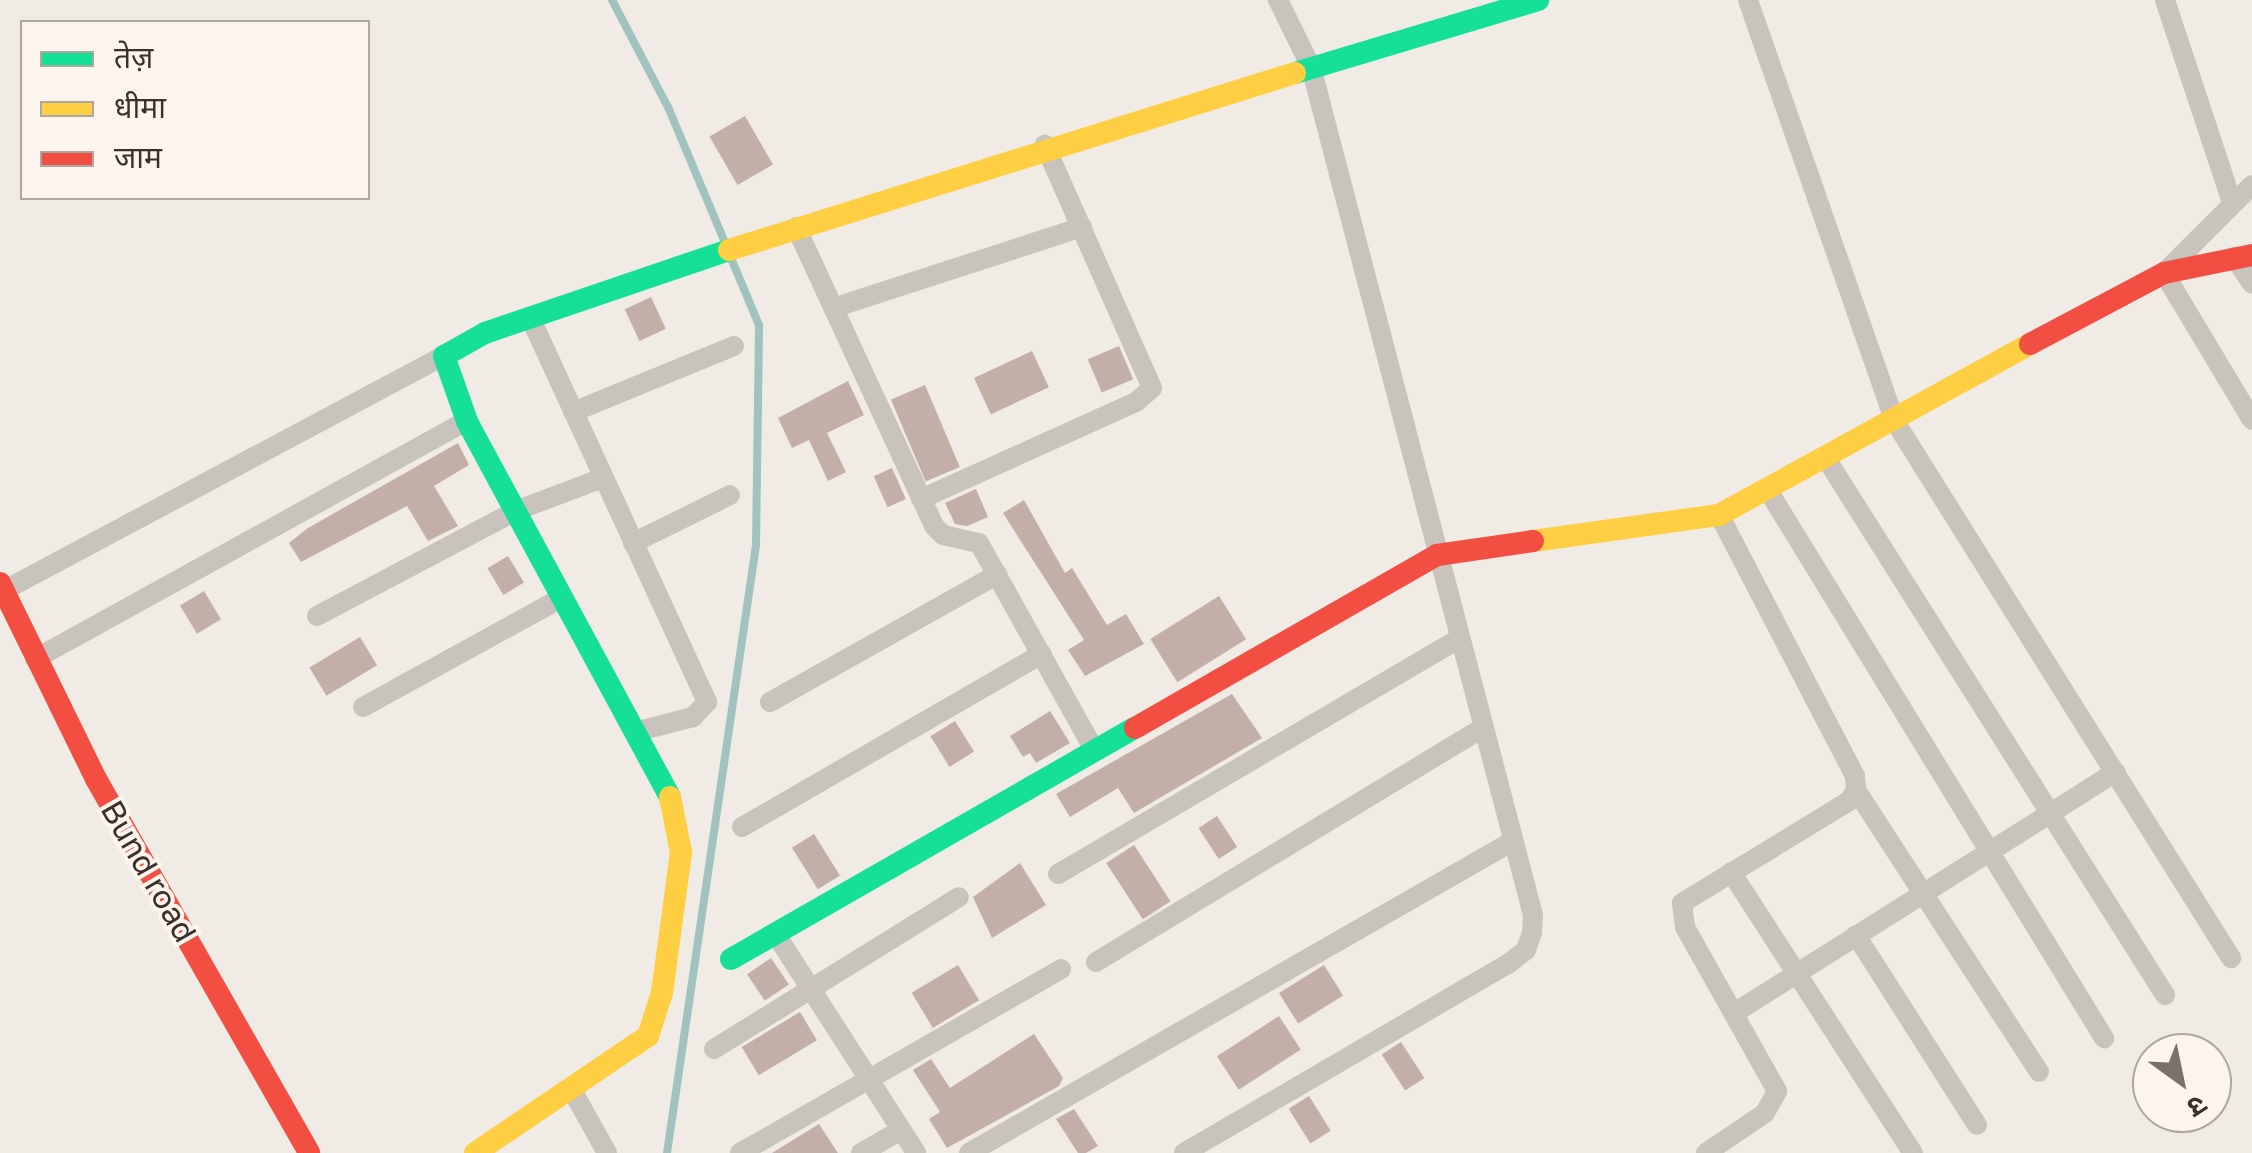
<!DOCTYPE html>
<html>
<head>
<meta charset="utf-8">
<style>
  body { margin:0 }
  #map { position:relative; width:2252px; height:1153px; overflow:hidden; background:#f0ebe5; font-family:"Golos Text","Noto Sans Devanagari",sans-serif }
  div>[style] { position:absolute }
  .stream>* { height:8px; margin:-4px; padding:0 4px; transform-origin:4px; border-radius:4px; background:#a1c2c1 }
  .building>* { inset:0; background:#c3afa7; transform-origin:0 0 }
  .street>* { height:20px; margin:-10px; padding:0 10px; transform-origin:10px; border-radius:10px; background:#c9c3be }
  .fast>* { height:22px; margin:-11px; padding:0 11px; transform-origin:11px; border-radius:11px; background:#16e098 }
  .slow>* { height:22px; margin:-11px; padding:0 11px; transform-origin:11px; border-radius:11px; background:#ffcf43 }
  .jam>* { height:22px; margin:-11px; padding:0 11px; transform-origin:11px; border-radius:11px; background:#f24e42 }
  span { translate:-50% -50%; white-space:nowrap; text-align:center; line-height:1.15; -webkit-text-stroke:8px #fbf5ee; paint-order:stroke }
  .street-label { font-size:32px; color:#3b302b }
  .legend { position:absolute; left:20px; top:20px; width:350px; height:180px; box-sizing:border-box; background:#fbf5ee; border:2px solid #aea6a0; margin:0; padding:12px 18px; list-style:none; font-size:30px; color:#3b302b }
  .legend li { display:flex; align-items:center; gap:20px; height:50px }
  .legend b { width:50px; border:2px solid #aea6a0 }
  .north { position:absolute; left:2132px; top:1033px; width:100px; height:100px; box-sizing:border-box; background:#fbf5ee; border:2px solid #aea6a0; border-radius:50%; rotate:147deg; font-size:28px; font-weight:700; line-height:40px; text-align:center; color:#3b302b }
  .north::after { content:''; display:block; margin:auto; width:35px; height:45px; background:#7a716c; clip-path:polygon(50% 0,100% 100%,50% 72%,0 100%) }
</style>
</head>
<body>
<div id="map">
  <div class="stream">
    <div style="left:612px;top:0;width:121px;rotate:62.4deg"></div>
    <div style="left:668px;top:107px;width:150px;rotate:67.2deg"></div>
    <div style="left:667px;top:1153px;width:614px;rotate:-81.67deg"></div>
    <div style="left:756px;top:545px;width:220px;rotate:-89.2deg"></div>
    <div style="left:759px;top:325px;width:73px;rotate:-112.7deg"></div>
  </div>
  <div class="building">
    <div style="left:745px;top:116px;width:56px;height:41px;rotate:60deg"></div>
    <div style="left:651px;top:297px;width:35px;height:29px;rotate:65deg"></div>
    <div style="left:1119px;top:346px;width:36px;height:34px;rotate:67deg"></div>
    <div style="left:1032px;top:351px;width:40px;height:64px;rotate:65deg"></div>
    <div style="clip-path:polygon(848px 381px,864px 415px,827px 433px,846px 472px,828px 481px,809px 440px,792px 448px,778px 418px)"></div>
    <div style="left:925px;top:385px;width:89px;height:37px;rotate:67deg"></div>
    <div style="clip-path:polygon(458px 443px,469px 465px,434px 486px,458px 526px,428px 541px,407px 506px,301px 562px,289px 543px,308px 528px)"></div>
    <div style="left:892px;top:468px;width:34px;height:20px;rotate:66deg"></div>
    <div style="clip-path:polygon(976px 489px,988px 517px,967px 526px,955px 524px,945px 503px)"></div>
    <div style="clip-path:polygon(1024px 500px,1065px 573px,1072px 568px,1107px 625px,1126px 614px,1144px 644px,1085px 676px,1068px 650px,1084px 640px,1003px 513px)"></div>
    <div style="left:508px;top:556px;width:31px;height:24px;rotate:59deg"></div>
    <div style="left:204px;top:591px;width:33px;height:28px;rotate:59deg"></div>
    <div style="left:1219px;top:596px;width:51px;height:81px;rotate:58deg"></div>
    <div style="left:360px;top:637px;width:33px;height:59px;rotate:59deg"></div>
    <div style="clip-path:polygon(1232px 694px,1262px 738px,1134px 813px,1118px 788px,1070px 817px,1056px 794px)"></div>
    <div style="clip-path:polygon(1050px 711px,1070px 743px,1036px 763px,1030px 753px,1023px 757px,1010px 736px)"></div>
    <div style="left:955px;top:721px;width:36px;height:29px;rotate:58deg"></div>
    <div style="left:1217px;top:816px;width:37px;height:22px;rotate:57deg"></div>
    <div style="left:814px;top:834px;width:49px;height:26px;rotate:58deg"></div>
    <div style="left:1134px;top:845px;width:67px;height:33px;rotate:57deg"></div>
    <div style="clip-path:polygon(1020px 863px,1046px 905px,992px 938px,973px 897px)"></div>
    <div style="left:771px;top:958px;width:32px;height:29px;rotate:56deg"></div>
    <div style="left:958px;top:965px;width:41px;height:54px;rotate:59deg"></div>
    <div style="left:1324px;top:965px;width:36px;height:53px;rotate:58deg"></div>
    <div style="left:800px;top:1012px;width:33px;height:68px;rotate:59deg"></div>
    <div style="left:1279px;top:1016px;width:40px;height:74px;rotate:57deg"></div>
    <div style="clip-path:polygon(1034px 1034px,1063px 1078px,1059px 1086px,947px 1148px,929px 1119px,940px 1112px,913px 1070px,931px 1059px,950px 1088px)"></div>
    <div style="left:1401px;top:1042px;width:43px;height:23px;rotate:57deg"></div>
    <div style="left:1309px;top:1096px;width:41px;height:24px;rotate:58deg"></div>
    <div style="clip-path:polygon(1074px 1109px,1098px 1146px,1086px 1153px,1078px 1153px,1056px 1119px)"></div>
    <div style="clip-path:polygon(819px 1124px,838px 1153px,772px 1153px)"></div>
  </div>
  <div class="street">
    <div style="left:1748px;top:0;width:445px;rotate:70.8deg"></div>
    <div style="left:1894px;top:420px;width:635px;rotate:57.94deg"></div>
    <div style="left:2165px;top:0;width:213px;rotate:71.7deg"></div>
    <div style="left:2252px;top:185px;width:124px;rotate:135deg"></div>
    <div style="left:2164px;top:273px;width:171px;rotate:59.1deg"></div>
    <div style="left:796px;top:227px;width:329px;rotate:65.2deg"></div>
    <div style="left:934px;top:526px;width:13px;rotate:45deg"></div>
    <div style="left:943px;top:535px;width:37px;rotate:13deg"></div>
    <div style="left:979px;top:543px;width:232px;rotate:60.9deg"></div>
    <div style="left:2234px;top:257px;width:32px;rotate:56deg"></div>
    <div style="left:833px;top:308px;width:262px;rotate:-18deg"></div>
    <div style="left:530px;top:317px;width:424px;rotate:65.3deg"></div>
    <div style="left:707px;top:702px;width:21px;rotate:133deg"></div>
    <div style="left:693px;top:717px;width:60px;rotate:165.5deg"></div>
    <div style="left:573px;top:412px;width:174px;rotate:-22.3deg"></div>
    <div style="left:1827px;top:460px;width:633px;rotate:57.72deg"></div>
    <div style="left:1769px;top:492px;width:641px;rotate:58.47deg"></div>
    <div style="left:921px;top:499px;width:236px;rotate:-24.3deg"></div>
    <div style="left:1136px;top:402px;width:21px;rotate:-41deg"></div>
    <div style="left:1152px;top:388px;width:266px;rotate:-113.8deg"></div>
    <div style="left:633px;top:543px;width:108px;rotate:-26.3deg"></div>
    <div style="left:3px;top:591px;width:500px;rotate:-28.1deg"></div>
    <div style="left:317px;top:616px;width:224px;rotate:-27.9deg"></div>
    <div style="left:515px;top:511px;width:94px;rotate:-20.6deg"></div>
    <div style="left:35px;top:659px;width:493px;rotate:-28.9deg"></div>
    <div style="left:770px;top:702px;width:261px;rotate:-29.3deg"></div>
    <div style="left:363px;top:707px;width:226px;rotate:-28.8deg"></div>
    <div style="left:1856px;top:790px;width:336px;rotate:57deg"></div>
    <div style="left:742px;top:827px;width:346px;rotate:-30deg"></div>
    <div style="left:1731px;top:872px;width:335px;rotate:57.1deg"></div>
    <div style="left:1058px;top:874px;width:464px;rotate:-30.4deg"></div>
    <div style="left:775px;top:933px;width:261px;rotate:57.3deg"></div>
    <div style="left:1856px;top:935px;width:225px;rotate:57.5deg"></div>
    <div style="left:1096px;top:962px;width:452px;rotate:-31.2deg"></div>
    <div style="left:1736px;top:1012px;width:449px;rotate:-32.3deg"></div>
    <div style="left:714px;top:1049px;width:288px;rotate:-31.8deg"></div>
    <div style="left:572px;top:1090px;width:72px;rotate:60.9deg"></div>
    <div style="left:740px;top:1153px;width:370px;rotate:-29.8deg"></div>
    <div style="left:861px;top:1153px;width:46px;rotate:-29.9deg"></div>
    <div style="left:969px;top:1153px;width:627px;rotate:-29.84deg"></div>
    <div style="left:1184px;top:1153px;width:375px;rotate:-30.3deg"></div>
    <div style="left:1508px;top:964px;width:23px;rotate:-38deg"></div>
    <div style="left:1526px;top:950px;width:18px;rotate:-71deg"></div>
    <div style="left:1532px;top:933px;width:18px;rotate:-87deg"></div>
    <div style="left:1533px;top:915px;width:877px;rotate:-104.67deg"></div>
    <div style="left:1311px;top:67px;width:75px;rotate:-116.2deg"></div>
    <div style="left:1706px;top:1153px;width:71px;rotate:-34.1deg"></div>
    <div style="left:1765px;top:1113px;width:25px;rotate:-61deg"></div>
    <div style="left:1777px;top:1091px;width:188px;rotate:-119.3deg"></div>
    <div style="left:1685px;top:927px;width:24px;rotate:-97deg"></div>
    <div style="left:1682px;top:903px;width:196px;rotate:-31.4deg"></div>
    <div style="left:1849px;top:801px;width:13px;rotate:-58deg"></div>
    <div style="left:1856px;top:790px;width:14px;rotate:-94deg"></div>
    <div style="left:1855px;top:776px;width:294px;rotate:-117.5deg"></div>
  </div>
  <div class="fast">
    <div style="left:1295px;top:73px;width:254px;rotate:-16.7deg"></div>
    <div style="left:670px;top:797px;width:427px;rotate:-118.4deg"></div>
    <div style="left:467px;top:421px;width:69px;rotate:-109.5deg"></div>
    <div style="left:444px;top:356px;width:47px;rotate:-29.3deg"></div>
    <div style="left:485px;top:333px;width:258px;rotate:-18.8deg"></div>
    <div style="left:731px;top:959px;width:465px;rotate:-29.8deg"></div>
  </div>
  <div class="slow">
    <div style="left:729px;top:250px;width:593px;rotate:-17.37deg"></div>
    <div style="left:1533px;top:541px;width:188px;rotate:-8deg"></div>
    <div style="left:1719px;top:515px;width:355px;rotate:-28.8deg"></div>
    <div style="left:475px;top:1153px;width:209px;rotate:-34.1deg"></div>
    <div style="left:648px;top:1036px;width:45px;rotate:-72deg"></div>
    <div style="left:662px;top:993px;width:142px;rotate:-82.3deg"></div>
    <div style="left:681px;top:852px;width:56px;rotate:-101.3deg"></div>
  </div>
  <div class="jam">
    <div style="left:2030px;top:344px;width:152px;rotate:-27.9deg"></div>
    <div style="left:2164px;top:273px;width:90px;rotate:-11.6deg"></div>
    <div style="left:0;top:583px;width:218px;rotate:63.9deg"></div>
    <div style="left:96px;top:779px;width:430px;rotate:60.3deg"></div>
    <div style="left:1135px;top:728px;width:348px;rotate:-29.8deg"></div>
    <div style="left:1437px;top:555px;width:97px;rotate:-8.3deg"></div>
  </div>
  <div class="street-label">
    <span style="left:149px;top:871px;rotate:60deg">Bund road</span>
  </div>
  <ul class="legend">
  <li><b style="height:12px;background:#16e098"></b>तेज़</li>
  <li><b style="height:12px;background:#ffcf43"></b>धीमा</li>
  <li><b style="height:12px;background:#f24e42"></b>जाम</li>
  </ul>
  <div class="north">उ</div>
</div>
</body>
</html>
